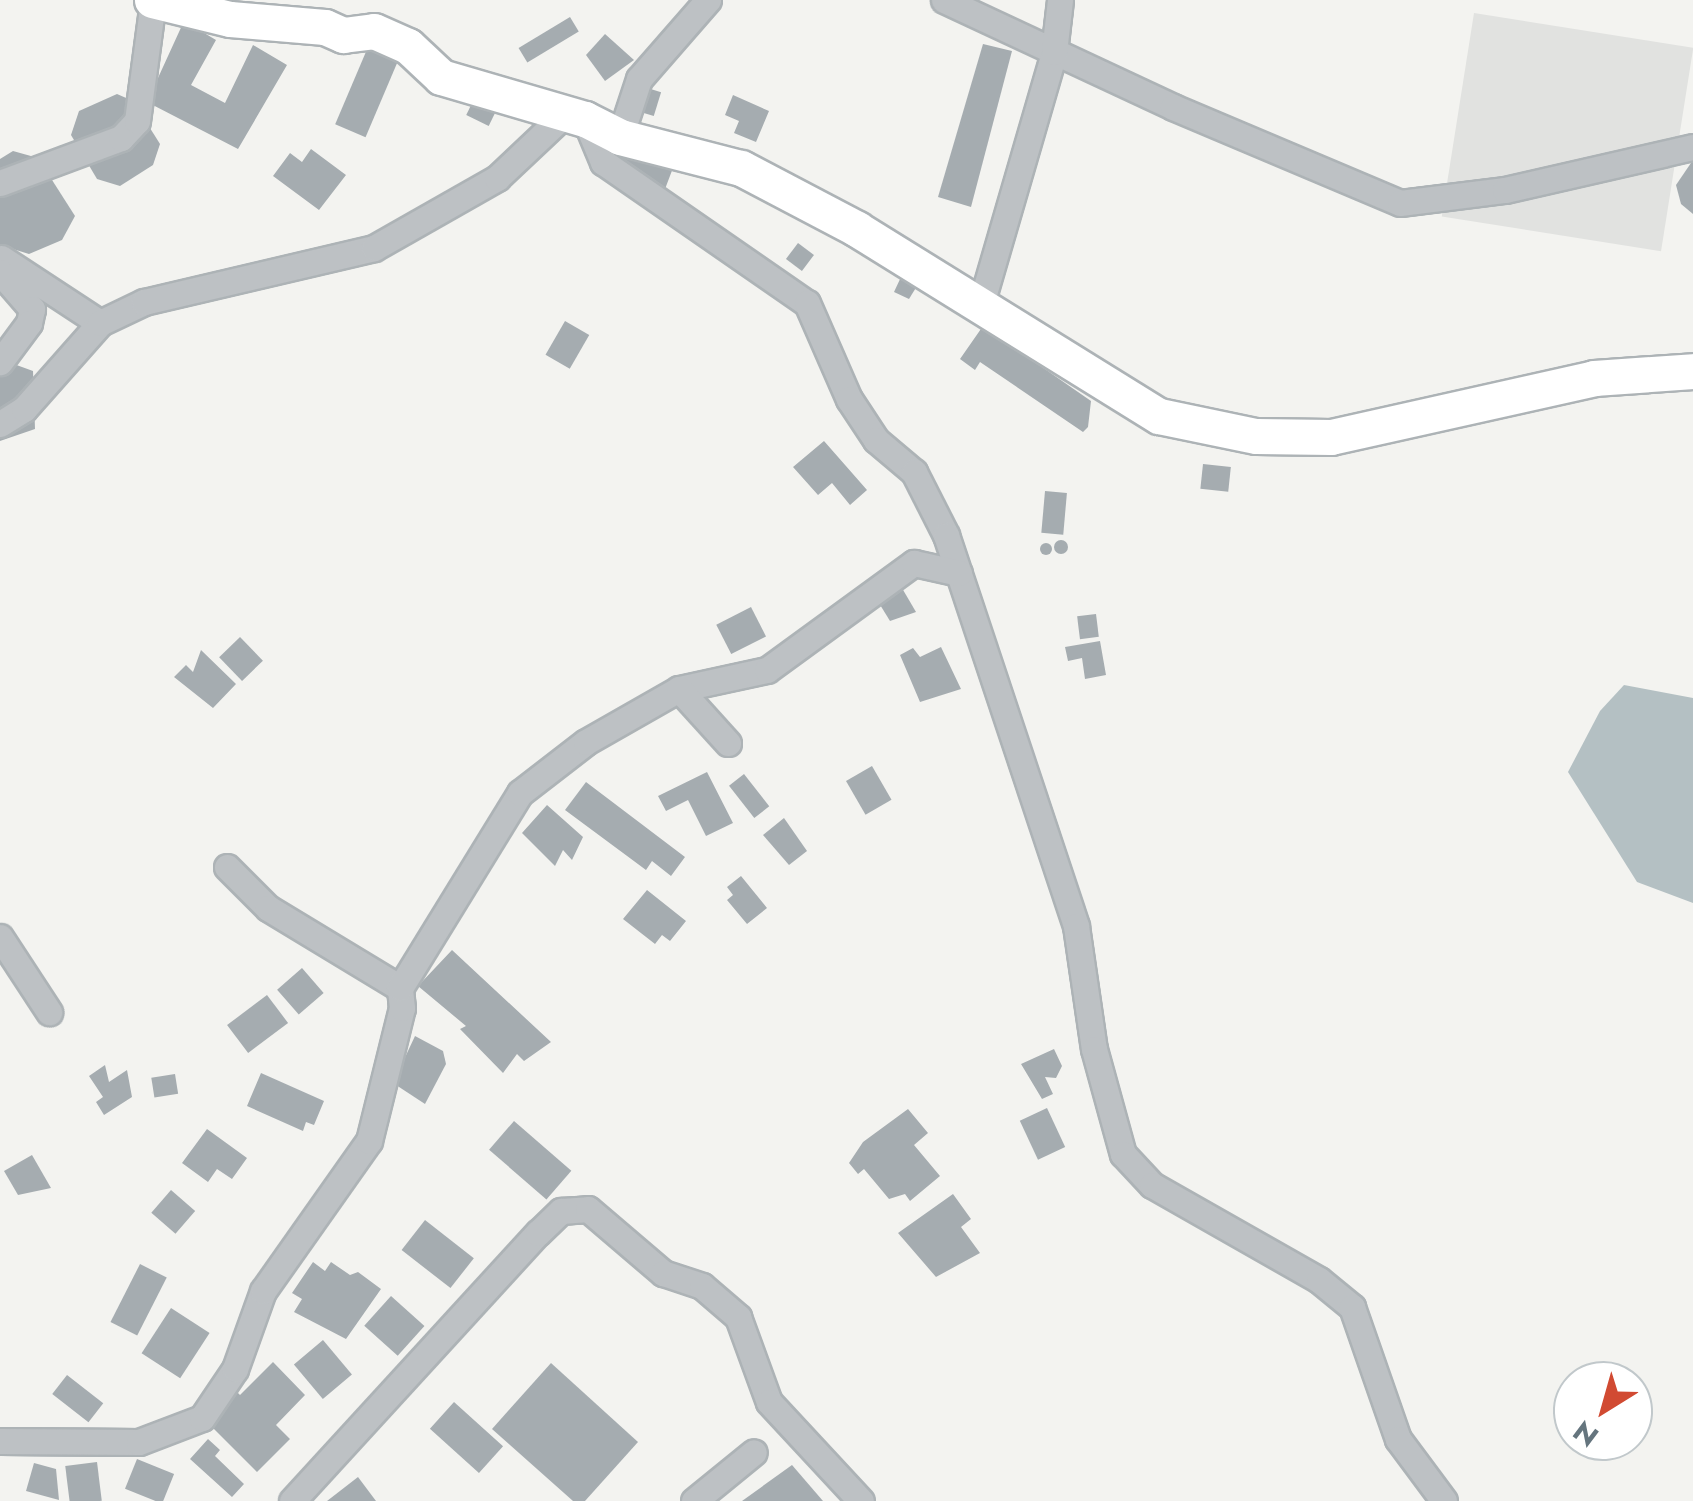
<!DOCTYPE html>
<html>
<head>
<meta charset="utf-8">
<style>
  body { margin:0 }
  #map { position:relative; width:1693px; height:1501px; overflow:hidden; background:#f3f3f0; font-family:Jost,sans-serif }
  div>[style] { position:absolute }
  .built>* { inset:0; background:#e1e2e0; transform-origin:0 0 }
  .water>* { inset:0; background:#b4c0c3 }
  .building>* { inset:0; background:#a5acb0; transform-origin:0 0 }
  .round { border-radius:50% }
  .roads { filter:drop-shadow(2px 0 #adb3b6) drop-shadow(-2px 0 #adb3b6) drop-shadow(0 2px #adb3b6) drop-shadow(0 -2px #adb3b6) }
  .street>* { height:25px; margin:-12.5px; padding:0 12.5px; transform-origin:12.5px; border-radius:12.5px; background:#bdc1c4 }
  .secondary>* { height:35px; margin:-17.5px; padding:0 17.5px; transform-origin:17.5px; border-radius:17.5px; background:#fff }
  span { translate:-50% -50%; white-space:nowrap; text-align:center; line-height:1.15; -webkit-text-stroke:10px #fff; paint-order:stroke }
  .north { position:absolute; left:1553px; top:1361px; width:100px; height:100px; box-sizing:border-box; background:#fff; border:2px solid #c1c8cb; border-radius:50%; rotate:217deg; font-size:28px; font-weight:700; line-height:40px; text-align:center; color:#65757e }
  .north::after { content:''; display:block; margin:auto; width:35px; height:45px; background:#d14a32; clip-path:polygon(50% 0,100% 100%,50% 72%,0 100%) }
</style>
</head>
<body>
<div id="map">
  <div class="built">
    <div style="left:1474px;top:13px;width:222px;height:206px;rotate:9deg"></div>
  </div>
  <div class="water">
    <div style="clip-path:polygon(1624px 685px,1693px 698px,1693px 903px,1637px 882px,1568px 772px,1600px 711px)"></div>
  </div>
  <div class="building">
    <div style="left:570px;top:17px;width:17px;height:60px;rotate:59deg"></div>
    <div style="clip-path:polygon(184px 21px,216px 40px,191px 85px,225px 103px,253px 45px,287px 65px,238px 149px,147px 102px)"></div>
    <div style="clip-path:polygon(605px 34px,634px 60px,605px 81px,586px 55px)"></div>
    <div style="clip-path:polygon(983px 44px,1012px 51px,971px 207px,938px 197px)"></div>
    <div style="left:368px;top:47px;width:33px;height:84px;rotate:23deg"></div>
    <div style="left:641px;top:86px;width:21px;height:25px;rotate:17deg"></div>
    <div style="clip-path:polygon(117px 94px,133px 101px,160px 144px,153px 165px,120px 186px,97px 179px,71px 135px,79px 111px)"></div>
    <div style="clip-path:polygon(733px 95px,769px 111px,756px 142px,734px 133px,739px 121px,725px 115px)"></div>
    <div style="left:475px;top:97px;width:25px;height:20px;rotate:26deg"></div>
    <div style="clip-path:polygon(600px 144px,676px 160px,662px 197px,653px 195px,656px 181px,628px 175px)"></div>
    <div style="clip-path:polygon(311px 149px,346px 175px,319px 210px,273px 176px,290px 153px,302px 162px)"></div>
    <div style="clip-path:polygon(13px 151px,38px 158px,75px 216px,62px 240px,29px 254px,0 245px,0 159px)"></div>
    <div style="clip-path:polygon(1693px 160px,1693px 214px,1681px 204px,1676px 185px)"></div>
    <div style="left:798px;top:243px;width:20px;height:20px;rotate:37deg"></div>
    <div style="clip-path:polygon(901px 277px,917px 286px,909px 299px,894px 292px)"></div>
    <div style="left:565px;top:321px;width:28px;height:39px;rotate:30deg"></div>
    <div style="clip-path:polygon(983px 326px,1091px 401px,1088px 427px,1083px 432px,980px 362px,975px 370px,960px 359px)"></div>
    <div style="clip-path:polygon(0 359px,33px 371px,35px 429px,0 441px)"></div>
    <div style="clip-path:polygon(824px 441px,867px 490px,850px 505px,832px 483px,818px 495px,793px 467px)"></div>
    <div style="left:1203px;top:464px;width:28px;height:25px;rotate:6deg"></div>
    <div style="left:1045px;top:491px;width:22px;height:42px;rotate:5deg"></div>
    <div class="round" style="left:1054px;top:540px;width:14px;height:14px"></div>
    <div class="round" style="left:1040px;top:543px;width:12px;height:12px"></div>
    <div style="clip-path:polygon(899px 583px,916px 612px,890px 621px,874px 595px)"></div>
    <div style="left:751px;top:607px;width:33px;height:39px;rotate:63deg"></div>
    <div style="left:1096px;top:614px;width:23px;height:19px;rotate:83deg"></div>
    <div style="left:240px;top:637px;width:33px;height:29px;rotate:46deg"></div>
    <div style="clip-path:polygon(1100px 641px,1106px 675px,1085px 679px,1082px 658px,1068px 661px,1065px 647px)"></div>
    <div style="clip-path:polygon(941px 647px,961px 689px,920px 702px,900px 655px,913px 648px,920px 657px)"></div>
    <div style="clip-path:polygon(201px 650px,236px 684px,213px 708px,174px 677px,186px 665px,193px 672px)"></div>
    <div style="left:872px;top:766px;width:39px;height:30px;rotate:60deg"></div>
    <div style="clip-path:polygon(707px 772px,733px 823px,706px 836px,688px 800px,666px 811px,658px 796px)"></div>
    <div style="left:744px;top:774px;width:41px;height:19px;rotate:52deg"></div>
    <div style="clip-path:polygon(586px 782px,685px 857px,671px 876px,652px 861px,646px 870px,565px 810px)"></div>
    <div style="clip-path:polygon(547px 805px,583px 837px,572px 860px,563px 850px,555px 866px,522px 833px)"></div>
    <div style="clip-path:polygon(784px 818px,807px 851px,789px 865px,763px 835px)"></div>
    <div style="clip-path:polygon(741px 876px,767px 908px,747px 924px,727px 900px,733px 895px,727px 887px)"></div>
    <div style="clip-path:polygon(647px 890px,686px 921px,670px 941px,662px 935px,655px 944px,623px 919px)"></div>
    <div style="clip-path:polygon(452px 950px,551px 1042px,524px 1061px,517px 1054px,503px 1073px,460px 1029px,466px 1026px,418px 986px)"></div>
    <div style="left:302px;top:968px;width:33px;height:33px;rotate:49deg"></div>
    <div style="left:267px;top:995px;width:35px;height:50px;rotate:53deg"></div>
    <div style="clip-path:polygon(415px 1036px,443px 1051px,446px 1064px,425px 1104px,393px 1083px)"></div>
    <div style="clip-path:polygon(1054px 1049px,1062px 1066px,1056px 1078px,1045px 1077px,1053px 1094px,1042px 1099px,1021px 1064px)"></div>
    <div style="clip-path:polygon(105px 1065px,109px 1082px,127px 1070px,132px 1097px,104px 1115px,96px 1102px,103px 1097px,89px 1076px)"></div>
    <div style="clip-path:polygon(261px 1073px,324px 1101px,314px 1125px,306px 1122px,303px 1131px,247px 1106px)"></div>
    <div style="left:175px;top:1074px;width:20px;height:24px;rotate:81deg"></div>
    <div style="left:1047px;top:1108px;width:43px;height:30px;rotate:65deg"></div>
    <div style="clip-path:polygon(908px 1109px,928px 1133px,914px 1145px,940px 1176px,910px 1201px,905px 1194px,889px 1199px,864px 1169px,858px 1174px,849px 1163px,863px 1142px)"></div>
    <div style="left:514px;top:1121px;width:76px;height:38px;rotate:41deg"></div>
    <div style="clip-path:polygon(207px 1129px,247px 1158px,232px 1179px,217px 1169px,208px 1182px,182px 1163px)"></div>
    <div style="clip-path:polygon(32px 1155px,51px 1188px,18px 1195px,4px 1171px)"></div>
    <div style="left:171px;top:1190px;width:32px;height:30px;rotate:41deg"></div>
    <div style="clip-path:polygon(953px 1194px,971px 1219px,961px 1227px,980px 1253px,936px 1277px,898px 1233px)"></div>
    <div style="left:425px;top:1220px;width:62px;height:38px;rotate:38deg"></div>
    <div style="clip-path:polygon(313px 1262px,325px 1271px,331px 1262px,350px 1275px,358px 1272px,381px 1289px,346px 1339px,294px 1312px,302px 1299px,292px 1293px)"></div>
    <div style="left:140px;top:1264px;width:30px;height:65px;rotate:27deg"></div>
    <div style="left:391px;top:1296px;width:45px;height:40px;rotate:42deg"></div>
    <div style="left:171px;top:1308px;width:46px;height:54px;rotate:33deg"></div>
    <div style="left:323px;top:1340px;width:45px;height:38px;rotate:50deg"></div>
    <div style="clip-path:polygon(273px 1362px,305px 1395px,276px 1425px,290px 1439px,257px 1472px,192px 1407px,222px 1377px,240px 1395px)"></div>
    <div style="clip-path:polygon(551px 1363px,638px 1442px,585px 1501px,573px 1501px,492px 1429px)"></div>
    <div style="left:67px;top:1375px;width:46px;height:24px;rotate:38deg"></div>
    <div style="left:454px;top:1402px;width:66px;height:36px;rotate:42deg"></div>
    <div style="clip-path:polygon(208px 1439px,220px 1450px,215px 1456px,244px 1484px,232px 1497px,190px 1459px)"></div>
    <div style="left:137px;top:1459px;width:40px;height:32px;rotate:22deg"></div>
    <div style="left:97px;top:1462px;width:39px;height:32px;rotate:83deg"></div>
    <div style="clip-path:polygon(34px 1463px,56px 1469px,59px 1500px,26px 1491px)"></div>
    <div style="clip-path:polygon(792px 1465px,823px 1501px,742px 1501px)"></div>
    <div style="clip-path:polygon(358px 1477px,376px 1501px,327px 1501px)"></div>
  </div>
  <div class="roads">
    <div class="street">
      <div style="left:944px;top:0;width:253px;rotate:25deg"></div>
      <div style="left:1173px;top:107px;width:246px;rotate:22.9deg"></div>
      <div style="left:1400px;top:203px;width:106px;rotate:-7.1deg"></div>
      <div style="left:1505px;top:190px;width:193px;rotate:-12.9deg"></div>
      <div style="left:585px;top:119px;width:47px;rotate:67.3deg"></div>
      <div style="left:603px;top:162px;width:248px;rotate:34.7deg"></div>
      <div style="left:807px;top:303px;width:105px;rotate:66.4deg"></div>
      <div style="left:849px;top:399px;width:49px;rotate:56.6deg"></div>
      <div style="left:876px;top:440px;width:50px;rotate:40.1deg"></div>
      <div style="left:914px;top:472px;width:71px;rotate:63.1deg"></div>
      <div style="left:946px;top:535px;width:412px;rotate:71.6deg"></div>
      <div style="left:1076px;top:926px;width:124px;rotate:81.7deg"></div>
      <div style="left:1094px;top:1049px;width:109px;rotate:74.6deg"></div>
      <div style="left:1123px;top:1154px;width:42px;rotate:46.9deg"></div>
      <div style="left:1152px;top:1185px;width:192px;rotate:29.6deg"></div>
      <div style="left:1319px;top:1280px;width:43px;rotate:39.3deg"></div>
      <div style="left:1352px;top:1307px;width:140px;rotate:70.8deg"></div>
      <div style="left:1398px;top:1439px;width:77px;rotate:53.4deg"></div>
      <div style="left:620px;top:137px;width:61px;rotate:-71.9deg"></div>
      <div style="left:639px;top:79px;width:105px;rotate:-48.9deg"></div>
      <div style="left:0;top:183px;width:129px;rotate:-20.4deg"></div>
      <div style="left:121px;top:138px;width:23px;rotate:-47deg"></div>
      <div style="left:137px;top:121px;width:121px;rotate:-82.4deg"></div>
      <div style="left:1px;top:258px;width:118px;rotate:33.3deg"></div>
      <div style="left:0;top:272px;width:49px;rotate:49.1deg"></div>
      <div style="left:32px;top:309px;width:14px;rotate:102deg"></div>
      <div style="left:29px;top:323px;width:49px;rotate:126.6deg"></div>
      <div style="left:981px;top:304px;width:262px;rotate:-73.8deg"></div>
      <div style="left:1054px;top:52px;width:52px;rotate:-83.4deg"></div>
      <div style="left:0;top:424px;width:28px;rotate:-32deg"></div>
      <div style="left:24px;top:409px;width:115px;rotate:-48.5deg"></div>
      <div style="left:100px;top:323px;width:49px;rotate:-25.5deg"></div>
      <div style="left:144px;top:302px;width:236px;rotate:-13.2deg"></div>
      <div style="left:374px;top:248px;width:142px;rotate:-29.6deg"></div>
      <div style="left:497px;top:178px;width:93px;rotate:-43.3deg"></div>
      <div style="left:679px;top:689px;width:90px;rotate:-12.2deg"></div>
      <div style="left:767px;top:670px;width:182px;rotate:-36.1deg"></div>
      <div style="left:914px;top:563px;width:46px;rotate:12.5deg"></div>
      <div style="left:227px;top:867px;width:58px;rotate:45deg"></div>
      <div style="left:268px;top:908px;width:154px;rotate:31.2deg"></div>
      <div style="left:0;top:937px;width:90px;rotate:56.8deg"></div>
      <div style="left:0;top:1441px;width:139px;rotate:0.4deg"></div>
      <div style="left:139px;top:1442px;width:67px;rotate:-20.9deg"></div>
      <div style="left:202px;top:1418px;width:59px;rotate:-56deg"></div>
      <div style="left:235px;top:1369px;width:83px;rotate:-70.3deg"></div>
      <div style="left:263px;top:1291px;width:184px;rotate:-54.8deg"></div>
      <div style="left:369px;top:1141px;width:137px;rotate:-76.1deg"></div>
      <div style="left:402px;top:1008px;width:20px;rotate:-96deg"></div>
      <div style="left:400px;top:988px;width:229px;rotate:-58.4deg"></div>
      <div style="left:520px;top:793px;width:83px;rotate:-37.7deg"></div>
      <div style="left:586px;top:742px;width:107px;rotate:-29.7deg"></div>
      <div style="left:679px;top:689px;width:73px;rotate:47.8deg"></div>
      <div style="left:292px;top:1501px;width:364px;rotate:-47.5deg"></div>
      <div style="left:538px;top:1233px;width:32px;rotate:-44deg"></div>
      <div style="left:561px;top:1211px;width:27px;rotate:-4deg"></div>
      <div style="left:588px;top:1209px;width:99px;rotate:40.5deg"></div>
      <div style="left:663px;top:1273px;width:41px;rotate:18.4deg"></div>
      <div style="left:702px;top:1286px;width:48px;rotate:40.7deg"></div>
      <div style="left:738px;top:1317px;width:90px;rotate:70deg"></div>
      <div style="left:769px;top:1402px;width:135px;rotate:47.1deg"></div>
      <div style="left:694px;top:1501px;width:77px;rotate:-39.2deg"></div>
    </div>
    <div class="secondary">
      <div style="left:152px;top:0;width:80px;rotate:13.7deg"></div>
      <div style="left:230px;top:19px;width:95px;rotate:4.8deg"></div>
      <div style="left:325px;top:27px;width:20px;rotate:24deg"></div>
      <div style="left:343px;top:35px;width:31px;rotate:-7deg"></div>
      <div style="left:374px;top:31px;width:37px;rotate:24deg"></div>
      <div style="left:408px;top:46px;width:45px;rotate:43.2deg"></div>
      <div style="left:441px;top:77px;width:150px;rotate:16.3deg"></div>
      <div style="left:585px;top:119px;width:39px;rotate:27deg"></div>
      <div style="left:620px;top:137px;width:125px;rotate:14.4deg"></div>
      <div style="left:741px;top:168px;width:131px;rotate:27.7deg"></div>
      <div style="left:857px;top:229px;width:355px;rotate:31.8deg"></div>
      <div style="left:1159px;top:416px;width:99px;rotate:11.7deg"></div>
      <div style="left:1256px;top:436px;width:75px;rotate:0.8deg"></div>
      <div style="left:1331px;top:437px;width:270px;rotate:-12.6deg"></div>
      <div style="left:1594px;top:378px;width:99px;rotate:-4deg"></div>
    </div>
  </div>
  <div class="north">N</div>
</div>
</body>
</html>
